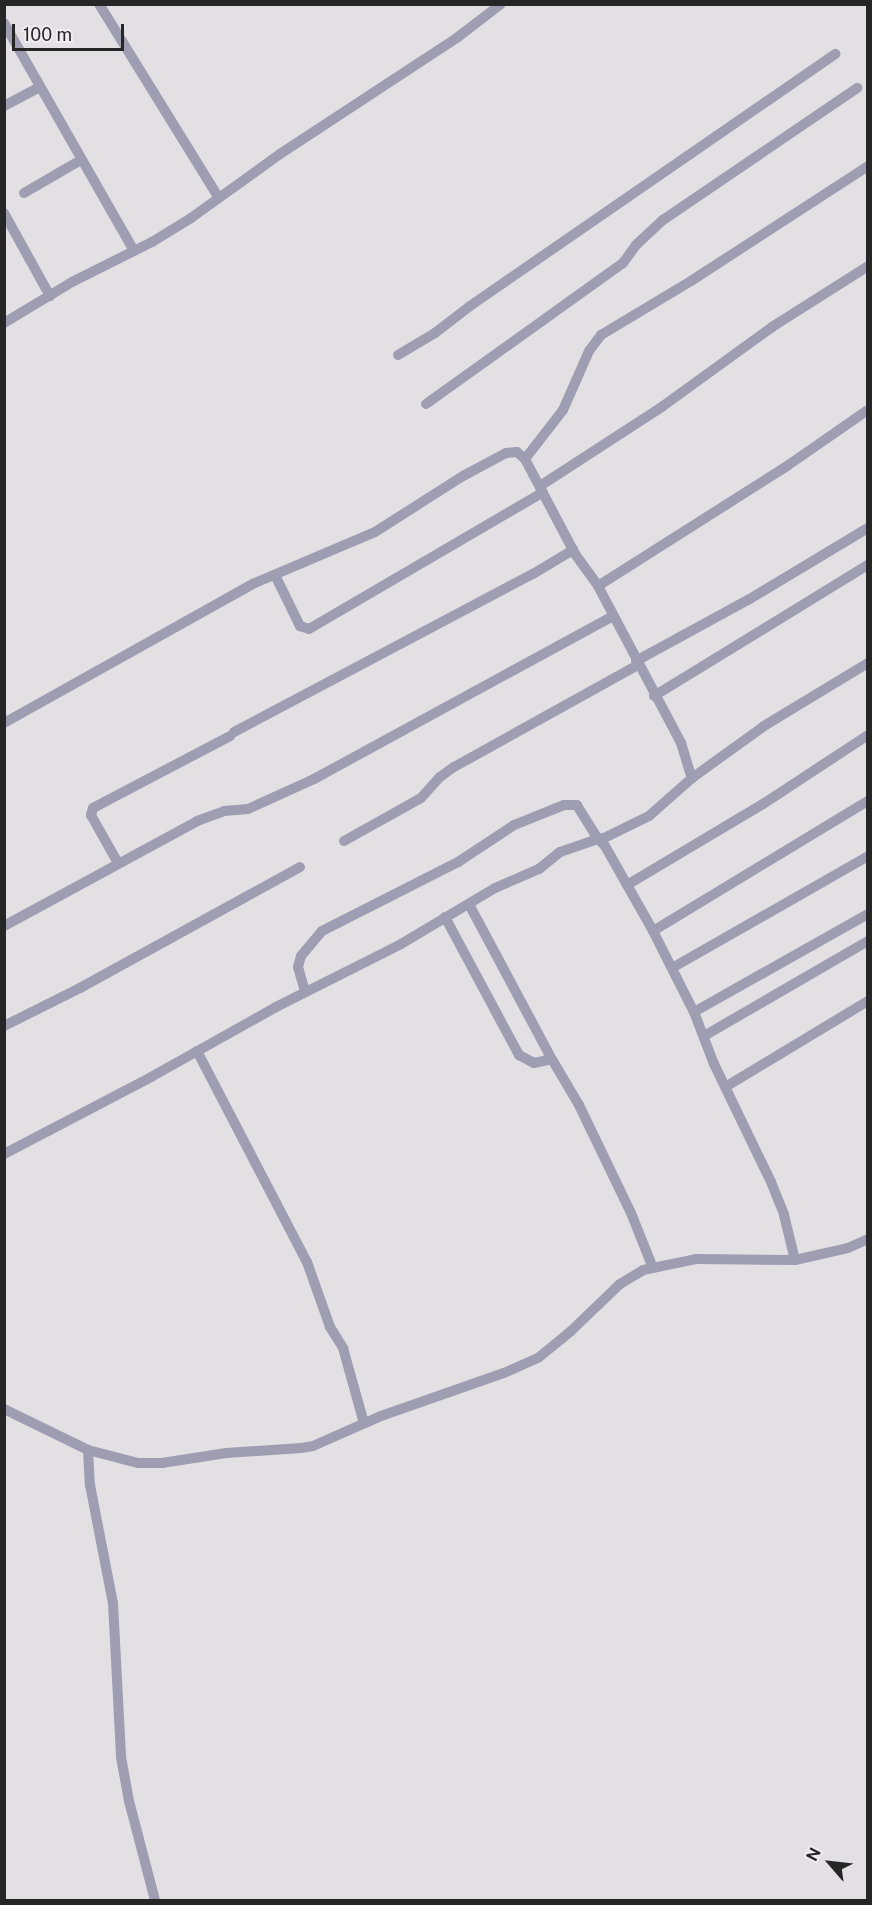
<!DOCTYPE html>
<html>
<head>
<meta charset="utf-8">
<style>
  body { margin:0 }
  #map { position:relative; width:872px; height:1905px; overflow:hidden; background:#e2e0e3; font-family:"Public Sans",sans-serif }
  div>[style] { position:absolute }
  .minor>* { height:10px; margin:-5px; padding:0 5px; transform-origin:5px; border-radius:5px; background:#9e9db2 }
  span { translate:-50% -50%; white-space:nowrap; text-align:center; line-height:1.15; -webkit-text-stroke:4.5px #efedf0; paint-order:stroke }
  .frame { position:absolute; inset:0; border:6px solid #272627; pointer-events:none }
  .north { position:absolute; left:800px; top:1833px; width:60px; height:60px; -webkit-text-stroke:4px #efedf0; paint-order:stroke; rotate:298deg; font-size:16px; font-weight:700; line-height:24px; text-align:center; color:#272627 }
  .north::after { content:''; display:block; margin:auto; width:21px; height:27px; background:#272627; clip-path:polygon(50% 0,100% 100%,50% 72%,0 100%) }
  .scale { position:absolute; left:12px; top:24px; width:112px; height:27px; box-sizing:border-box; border:3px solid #272627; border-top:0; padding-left:8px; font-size:18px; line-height:21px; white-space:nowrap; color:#272627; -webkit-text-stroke:4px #efedf0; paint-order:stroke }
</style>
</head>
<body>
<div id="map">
  <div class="minor">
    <div style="left:99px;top:4px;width:228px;rotate:58.3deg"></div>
    <div style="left:4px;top:23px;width:262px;rotate:60.3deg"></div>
    <div style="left:4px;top:106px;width:40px;rotate:-28deg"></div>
    <div style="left:24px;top:193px;width:66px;rotate:-30.1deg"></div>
    <div style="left:4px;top:213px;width:95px;rotate:61deg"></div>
    <div style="left:4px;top:323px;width:79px;rotate:-31.1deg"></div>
    <div style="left:72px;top:282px;width:89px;rotate:-26.6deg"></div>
    <div style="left:152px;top:242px;width:46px;rotate:-31.6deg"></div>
    <div style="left:191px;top:218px;width:110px;rotate:-35.7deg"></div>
    <div style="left:280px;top:154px;width:213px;rotate:-33.3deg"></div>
    <div style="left:458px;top:37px;width:54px;rotate:-37.5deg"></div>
    <div style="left:398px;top:355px;width:43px;rotate:-30.7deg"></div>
    <div style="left:435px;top:333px;width:44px;rotate:-37.6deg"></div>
    <div style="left:470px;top:306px;width:444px;rotate:-34.6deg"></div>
    <div style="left:426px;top:404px;width:242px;rotate:-35.6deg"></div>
    <div style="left:623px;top:263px;width:22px;rotate:-54deg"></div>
    <div style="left:636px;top:245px;width:37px;rotate:-43deg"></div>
    <div style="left:663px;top:220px;width:235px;rotate:-34.2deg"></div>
    <div style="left:525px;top:459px;width:62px;rotate:-52.2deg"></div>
    <div style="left:563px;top:410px;width:64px;rotate:-66.2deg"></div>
    <div style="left:589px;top:351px;width:20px;rotate:-53deg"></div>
    <div style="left:601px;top:335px;width:105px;rotate:-31deg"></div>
    <div style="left:691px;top:281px;width:211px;rotate:-33deg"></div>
    <div style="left:540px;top:486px;width:147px;rotate:-33deg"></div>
    <div style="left:663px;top:406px;width:135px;rotate:-35.9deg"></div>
    <div style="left:772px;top:327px;width:114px;rotate:-32.4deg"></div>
    <div style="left:275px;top:575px;width:57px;rotate:63.9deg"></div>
    <div style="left:300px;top:626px;width:9px;rotate:18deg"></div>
    <div style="left:309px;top:629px;width:271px;rotate:-30.3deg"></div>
    <div style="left:598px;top:586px;width:224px;rotate:-32.4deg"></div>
    <div style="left:787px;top:466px;width:98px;rotate:-34.7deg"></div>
    <div style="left:636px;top:661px;width:128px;rotate:-28.6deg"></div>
    <div style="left:748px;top:600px;width:140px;rotate:-31deg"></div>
    <div style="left:654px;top:696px;width:251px;rotate:-31.5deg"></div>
    <div style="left:4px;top:723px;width:287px;rotate:-29.2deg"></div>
    <div style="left:255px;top:583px;width:130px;rotate:-23deg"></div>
    <div style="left:375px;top:532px;width:104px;rotate:-32.5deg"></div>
    <div style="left:463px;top:476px;width:49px;rotate:-28.1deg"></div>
    <div style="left:506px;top:453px;width:11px;rotate:-5deg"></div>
    <div style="left:517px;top:452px;width:11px;rotate:41deg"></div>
    <div style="left:525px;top:459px;width:107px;rotate:62.2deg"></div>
    <div style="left:575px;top:554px;width:39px;rotate:54deg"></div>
    <div style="left:598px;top:586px;width:178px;rotate:62.1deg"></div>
    <div style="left:681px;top:743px;width:37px;rotate:73deg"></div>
    <div style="left:692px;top:778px;width:57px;rotate:138.5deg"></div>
    <div style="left:649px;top:816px;width:50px;rotate:153.9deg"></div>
    <div style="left:604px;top:838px;width:6px;rotate:171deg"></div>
    <div style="left:598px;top:839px;width:40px;rotate:-122deg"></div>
    <div style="left:577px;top:805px;width:13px;rotate:180deg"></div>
    <div style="left:564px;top:805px;width:54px;rotate:158.2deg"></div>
    <div style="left:514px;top:825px;width:67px;rotate:146.5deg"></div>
    <div style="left:458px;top:862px;width:153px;rotate:153.1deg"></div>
    <div style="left:322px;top:931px;width:33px;rotate:130deg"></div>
    <div style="left:301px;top:956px;width:11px;rotate:105deg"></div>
    <div style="left:298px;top:967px;width:26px;rotate:74deg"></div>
    <div style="left:234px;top:732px;width:338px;rotate:-27.9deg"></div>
    <div style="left:533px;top:574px;width:47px;rotate:-31deg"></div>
    <div style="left:692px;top:778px;width:89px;rotate:-35.8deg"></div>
    <div style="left:764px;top:726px;width:122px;rotate:-31.2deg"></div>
    <div style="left:344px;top:841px;width:88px;rotate:-29.2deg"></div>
    <div style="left:421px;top:798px;width:28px;rotate:-48deg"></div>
    <div style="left:440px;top:777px;width:17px;rotate:-36deg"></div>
    <div style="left:454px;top:767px;width:210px;rotate:-29deg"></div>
    <div style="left:118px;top:863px;width:55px;rotate:-119.4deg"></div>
    <div style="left:91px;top:815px;width:7px;rotate:-74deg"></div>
    <div style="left:93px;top:808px;width:155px;rotate:-27.7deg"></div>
    <div style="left:627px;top:885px;width:158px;rotate:-30.8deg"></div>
    <div style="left:763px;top:804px;width:126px;rotate:-33.3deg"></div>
    <div style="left:445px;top:917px;width:157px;rotate:61.8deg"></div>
    <div style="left:519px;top:1055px;width:17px;rotate:28deg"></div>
    <div style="left:534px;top:1063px;width:14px;rotate:-12deg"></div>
    <div style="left:548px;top:1060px;width:6px;rotate:-81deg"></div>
    <div style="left:549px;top:1054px;width:170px;rotate:-118.1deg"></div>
    <div style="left:4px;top:926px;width:220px;rotate:-28.5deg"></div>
    <div style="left:197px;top:821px;width:29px;rotate:-20deg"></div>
    <div style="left:224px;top:811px;width:24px;rotate:-5deg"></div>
    <div style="left:248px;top:809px;width:72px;rotate:-24.4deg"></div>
    <div style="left:314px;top:779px;width:341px;rotate:-28.6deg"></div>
    <div style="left:653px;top:931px;width:251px;rotate:-31.2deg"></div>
    <div style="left:672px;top:968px;width:226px;rotate:-29.7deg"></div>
    <div style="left:694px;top:1012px;width:200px;rotate:-29.4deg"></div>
    <div style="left:4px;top:1026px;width:85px;rotate:-26.6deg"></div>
    <div style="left:80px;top:988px;width:251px;rotate:-28.8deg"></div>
    <div style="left:704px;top:1036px;width:190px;rotate:-30.1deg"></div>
    <div style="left:197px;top:1051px;width:238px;rotate:62.5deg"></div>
    <div style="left:307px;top:1262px;width:69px;rotate:70.5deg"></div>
    <div style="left:330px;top:1327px;width:25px;rotate:58deg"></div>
    <div style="left:343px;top:1348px;width:78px;rotate:74.4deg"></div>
    <div style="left:550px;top:1056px;width:57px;rotate:59.4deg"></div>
    <div style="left:579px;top:1105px;width:120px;rotate:64.3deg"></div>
    <div style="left:631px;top:1213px;width:59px;rotate:68.2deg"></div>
    <div style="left:727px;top:1086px;width:165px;rotate:-31.1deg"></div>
    <div style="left:4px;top:1154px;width:166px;rotate:-27.6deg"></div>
    <div style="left:151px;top:1077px;width:143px;rotate:-29.2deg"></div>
    <div style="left:276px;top:1007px;width:140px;rotate:-26.7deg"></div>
    <div style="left:401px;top:944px;width:109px;rotate:-30.8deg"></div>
    <div style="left:495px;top:888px;width:48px;rotate:-23.4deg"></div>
    <div style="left:539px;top:869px;width:27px;rotate:-39deg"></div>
    <div style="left:560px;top:852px;width:40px;rotate:-18.9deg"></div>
    <div style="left:598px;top:839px;width:10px;rotate:45deg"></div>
    <div style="left:605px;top:846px;width:98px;rotate:60.5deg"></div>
    <div style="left:653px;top:931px;width:91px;rotate:63.2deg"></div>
    <div style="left:694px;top:1012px;width:56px;rotate:69deg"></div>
    <div style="left:714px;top:1064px;width:131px;rotate:64.2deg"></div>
    <div style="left:771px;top:1182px;width:35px;rotate:68deg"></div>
    <div style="left:784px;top:1215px;width:46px;rotate:76.3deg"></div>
    <div style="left:4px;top:1409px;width:93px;rotate:26deg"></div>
    <div style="left:88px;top:1450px;width:52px;rotate:14.6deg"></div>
    <div style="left:138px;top:1463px;width:24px"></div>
    <div style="left:162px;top:1463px;width:65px;rotate:-8.9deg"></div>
    <div style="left:226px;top:1453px;width:75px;rotate:-3.8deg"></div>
    <div style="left:301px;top:1448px;width:12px;rotate:-9deg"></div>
    <div style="left:313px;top:1446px;width:74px;rotate:-23.8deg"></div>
    <div style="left:381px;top:1416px;width:130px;rotate:-19.3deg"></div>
    <div style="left:504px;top:1373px;width:37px;rotate:-24deg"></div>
    <div style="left:538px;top:1358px;width:43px;rotate:-39.3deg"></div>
    <div style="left:571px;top:1331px;width:68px;rotate:-43.8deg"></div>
    <div style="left:620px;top:1284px;width:27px;rotate:-31deg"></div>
    <div style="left:643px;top:1270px;width:54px;rotate:-11.7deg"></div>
    <div style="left:696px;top:1259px;width:99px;rotate:0.6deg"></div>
    <div style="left:795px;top:1260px;width:54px;rotate:-12.8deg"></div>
    <div style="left:848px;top:1248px;width:22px;rotate:-24deg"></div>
    <div style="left:88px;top:1450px;width:35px;rotate:87deg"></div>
    <div style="left:90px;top:1485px;width:120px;rotate:79deg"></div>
    <div style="left:113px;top:1603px;width:154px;rotate:87deg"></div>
    <div style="left:121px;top:1757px;width:45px;rotate:79.7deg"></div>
    <div style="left:129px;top:1801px;width:102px;rotate:75.3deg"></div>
  </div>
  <div class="frame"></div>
  <div class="north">N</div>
  <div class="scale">100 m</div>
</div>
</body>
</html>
